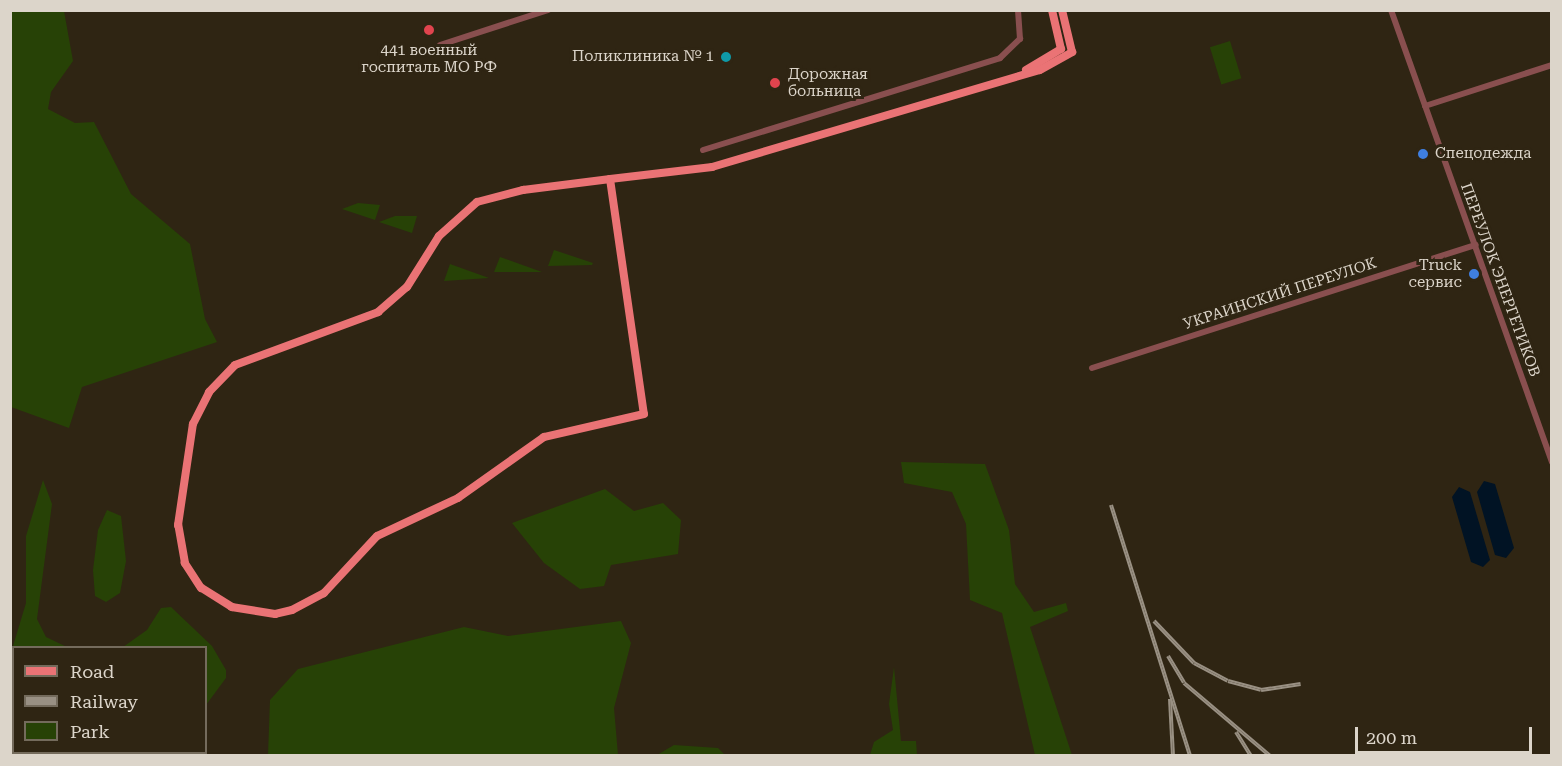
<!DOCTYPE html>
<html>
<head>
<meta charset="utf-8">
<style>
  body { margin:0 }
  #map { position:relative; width:1562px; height:766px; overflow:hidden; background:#2f2513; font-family:"Roboto Serif",serif }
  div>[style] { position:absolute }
  .green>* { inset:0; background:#274206; transform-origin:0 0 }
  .water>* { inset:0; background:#011324 }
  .minor>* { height:6px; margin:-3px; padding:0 3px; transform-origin:3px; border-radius:3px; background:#894f4f }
  .major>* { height:8px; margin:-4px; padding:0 4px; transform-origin:4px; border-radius:4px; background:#ea7375 }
  .rail>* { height:4px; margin-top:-2px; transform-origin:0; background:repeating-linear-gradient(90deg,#2f2513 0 4.5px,#999083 0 9px); box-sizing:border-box; border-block:2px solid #999083 }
  .dots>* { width:16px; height:16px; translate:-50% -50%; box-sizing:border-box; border:3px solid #2f2513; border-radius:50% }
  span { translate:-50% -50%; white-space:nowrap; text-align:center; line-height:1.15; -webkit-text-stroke:6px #2f2513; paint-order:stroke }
  .poi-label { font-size:15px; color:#dcd5ca }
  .right { translate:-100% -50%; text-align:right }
  .left { translate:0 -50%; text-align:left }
  .street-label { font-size:15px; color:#dcd5ca }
  .frame { position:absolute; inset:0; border:12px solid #dcd5ca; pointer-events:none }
  .legend { position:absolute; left:12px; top:646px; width:195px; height:108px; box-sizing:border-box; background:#2f2513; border:2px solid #746b5c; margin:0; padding:8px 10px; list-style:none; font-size:18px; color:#dcd5ca }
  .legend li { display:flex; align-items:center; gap:12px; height:30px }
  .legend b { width:30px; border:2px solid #746b5c }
  .scale { position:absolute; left:1355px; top:727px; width:177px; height:27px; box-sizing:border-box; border:3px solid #dcd5ca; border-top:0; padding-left:8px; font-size:18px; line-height:21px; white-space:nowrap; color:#dcd5ca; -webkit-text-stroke:4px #2f2513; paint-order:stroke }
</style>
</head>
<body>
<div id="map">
  <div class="green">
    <div style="clip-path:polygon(10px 11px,64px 11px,73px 61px,51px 92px,48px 109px,75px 123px,94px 122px,131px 194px,190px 244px,205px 319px,217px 342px,82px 387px,69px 428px,11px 407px)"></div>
    <div style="left:1230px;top:41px;width:39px;height:21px;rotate:73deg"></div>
    <div style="clip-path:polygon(358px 203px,380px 205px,375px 220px,342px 209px)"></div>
    <div style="clip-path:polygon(395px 216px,417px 216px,412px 233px,379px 222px)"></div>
    <div style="clip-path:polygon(554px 250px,593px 263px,592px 265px,548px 266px)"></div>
    <div style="clip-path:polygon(500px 257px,542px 272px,494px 272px)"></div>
    <div style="clip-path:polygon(450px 264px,489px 278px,444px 281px)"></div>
    <div style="clip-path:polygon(901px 462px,985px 464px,1009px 530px,1015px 584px,1034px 612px,1066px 603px,1068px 611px,1030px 627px,1072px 755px,1035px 755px,1002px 613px,970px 600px,966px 524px,952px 492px,904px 483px)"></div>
    <div style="clip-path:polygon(43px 480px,52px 504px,37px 619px,46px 637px,67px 647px,14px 648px,13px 700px,11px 667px,13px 646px,26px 603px,26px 536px)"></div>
    <div style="clip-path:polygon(605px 489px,634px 511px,663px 503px,681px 520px,678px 554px,611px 565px,604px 586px,580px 589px,544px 563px,512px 523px)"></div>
    <div style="clip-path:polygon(107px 510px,121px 516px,126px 561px,120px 593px,106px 602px,95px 596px,93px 570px,98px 530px)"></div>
    <div style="clip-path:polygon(171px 607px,212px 646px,226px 670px,226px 678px,206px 705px,206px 648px,123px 647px,147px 630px,161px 608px)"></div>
    <div style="clip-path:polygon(621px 621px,631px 643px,614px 708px,618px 755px,268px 755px,270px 700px,298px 669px,464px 627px,508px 636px)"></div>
    <div style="clip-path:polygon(894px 667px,901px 741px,916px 741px,917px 755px,870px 755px,874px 742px,893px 730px,889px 704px)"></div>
    <div style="clip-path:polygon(674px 745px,718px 748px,725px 755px,657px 755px)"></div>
  </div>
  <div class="water">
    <div style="clip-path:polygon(1484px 481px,1495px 484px,1514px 548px,1506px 558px,1495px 555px,1477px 492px)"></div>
    <div style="clip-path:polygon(1459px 487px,1470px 492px,1490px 560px,1483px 567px,1471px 562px,1452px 497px)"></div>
  </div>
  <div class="minor">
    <div style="left:1391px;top:10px;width:480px;rotate:70.4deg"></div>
    <div style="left:440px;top:45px;width:114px;rotate:-18deg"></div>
    <div style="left:1425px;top:106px;width:133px;rotate:-17.9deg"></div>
    <div style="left:703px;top:150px;width:311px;rotate:-17.2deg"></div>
    <div style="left:1000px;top:58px;width:28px;rotate:-44deg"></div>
    <div style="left:1020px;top:39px;width:29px;rotate:-94deg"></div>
    <div style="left:1092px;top:368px;width:403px;rotate:-17.8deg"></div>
  </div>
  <div class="major">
    <div style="left:1026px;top:70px;width:41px;rotate:-31deg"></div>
    <div style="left:1061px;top:49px;width:40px;rotate:-103deg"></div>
    <div style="left:610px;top:179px;width:237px;rotate:81.8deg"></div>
    <div style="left:644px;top:414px;width:103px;rotate:167deg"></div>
    <div style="left:544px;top:437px;width:105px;rotate:144.7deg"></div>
    <div style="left:458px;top:498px;width:89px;rotate:154.9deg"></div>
    <div style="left:377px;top:536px;width:78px;rotate:132.9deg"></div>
    <div style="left:324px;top:593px;width:36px;rotate:152deg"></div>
    <div style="left:292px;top:610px;width:17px;rotate:167deg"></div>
    <div style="left:275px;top:614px;width:44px;rotate:-170.8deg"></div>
    <div style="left:232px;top:607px;width:36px;rotate:-148deg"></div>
    <div style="left:201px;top:588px;width:30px;rotate:-123deg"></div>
    <div style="left:185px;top:563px;width:39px;rotate:-100deg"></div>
    <div style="left:178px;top:525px;width:102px;rotate:-81.6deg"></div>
    <div style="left:193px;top:424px;width:36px;rotate:-63deg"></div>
    <div style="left:209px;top:392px;width:37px;rotate:-46deg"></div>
    <div style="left:235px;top:365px;width:153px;rotate:-20.3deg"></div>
    <div style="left:378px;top:312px;width:38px;rotate:-41deg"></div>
    <div style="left:407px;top:287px;width:60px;rotate:-57.9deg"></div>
    <div style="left:439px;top:236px;width:51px;rotate:-41.8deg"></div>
    <div style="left:477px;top:202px;width:48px;rotate:-14.6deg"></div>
    <div style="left:523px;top:190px;width:88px;rotate:-7.2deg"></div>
    <div style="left:610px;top:179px;width:103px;rotate:-6.7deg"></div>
    <div style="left:712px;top:167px;width:342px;rotate:-16.5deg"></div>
    <div style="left:1040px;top:70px;width:37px;rotate:-29deg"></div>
    <div style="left:1072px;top:52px;width:43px;rotate:-103.4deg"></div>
  </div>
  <div class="rail">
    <div style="left:1111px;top:505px;width:263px;rotate:72.5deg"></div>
    <div style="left:1154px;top:621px;width:58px;rotate:46.4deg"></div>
    <div style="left:1194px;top:663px;width:38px;rotate:28deg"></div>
    <div style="left:1228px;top:681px;width:34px;rotate:15deg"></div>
    <div style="left:1261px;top:690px;width:40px;rotate:-8.5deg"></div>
    <div style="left:1168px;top:656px;width:31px;rotate:59deg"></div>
    <div style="left:1184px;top:683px;width:113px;rotate:40.3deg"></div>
    <div style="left:1170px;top:699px;width:57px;rotate:87deg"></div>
    <div style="left:1236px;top:732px;width:28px;rotate:58deg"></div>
  </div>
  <div class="dots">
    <div style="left:429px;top:30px;background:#e0444e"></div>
    <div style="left:726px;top:57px;background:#0f9aa8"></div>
    <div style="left:775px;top:83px;background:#e0444e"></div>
    <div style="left:1423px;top:154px;background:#3f7fe0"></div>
    <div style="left:1474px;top:274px;background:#3f7fe0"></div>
  </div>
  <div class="poi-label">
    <span style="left:429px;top:59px">441 военный<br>госпиталь МО РФ</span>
    <span class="right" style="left:714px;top:57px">Поликлиника № 1</span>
    <span class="left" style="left:788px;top:83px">Дорожная<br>больница</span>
    <span class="left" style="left:1435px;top:154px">Спецодежда</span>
    <span class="right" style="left:1462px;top:274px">Truck<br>сервис</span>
  </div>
  <div class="street-label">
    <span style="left:1500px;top:280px;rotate:70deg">ПЕРЕУЛОК ЭНЕРГЕТИКОВ</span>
    <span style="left:1280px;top:294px;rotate:-18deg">УКРАИНСКИЙ ПЕРЕУЛОК</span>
  </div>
  <div class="frame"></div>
  <ul class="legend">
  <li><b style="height:8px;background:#ea7375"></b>Road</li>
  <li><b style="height:8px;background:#999083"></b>Railway</li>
  <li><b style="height:16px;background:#274206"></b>Park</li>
  </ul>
  <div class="scale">200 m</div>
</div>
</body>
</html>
